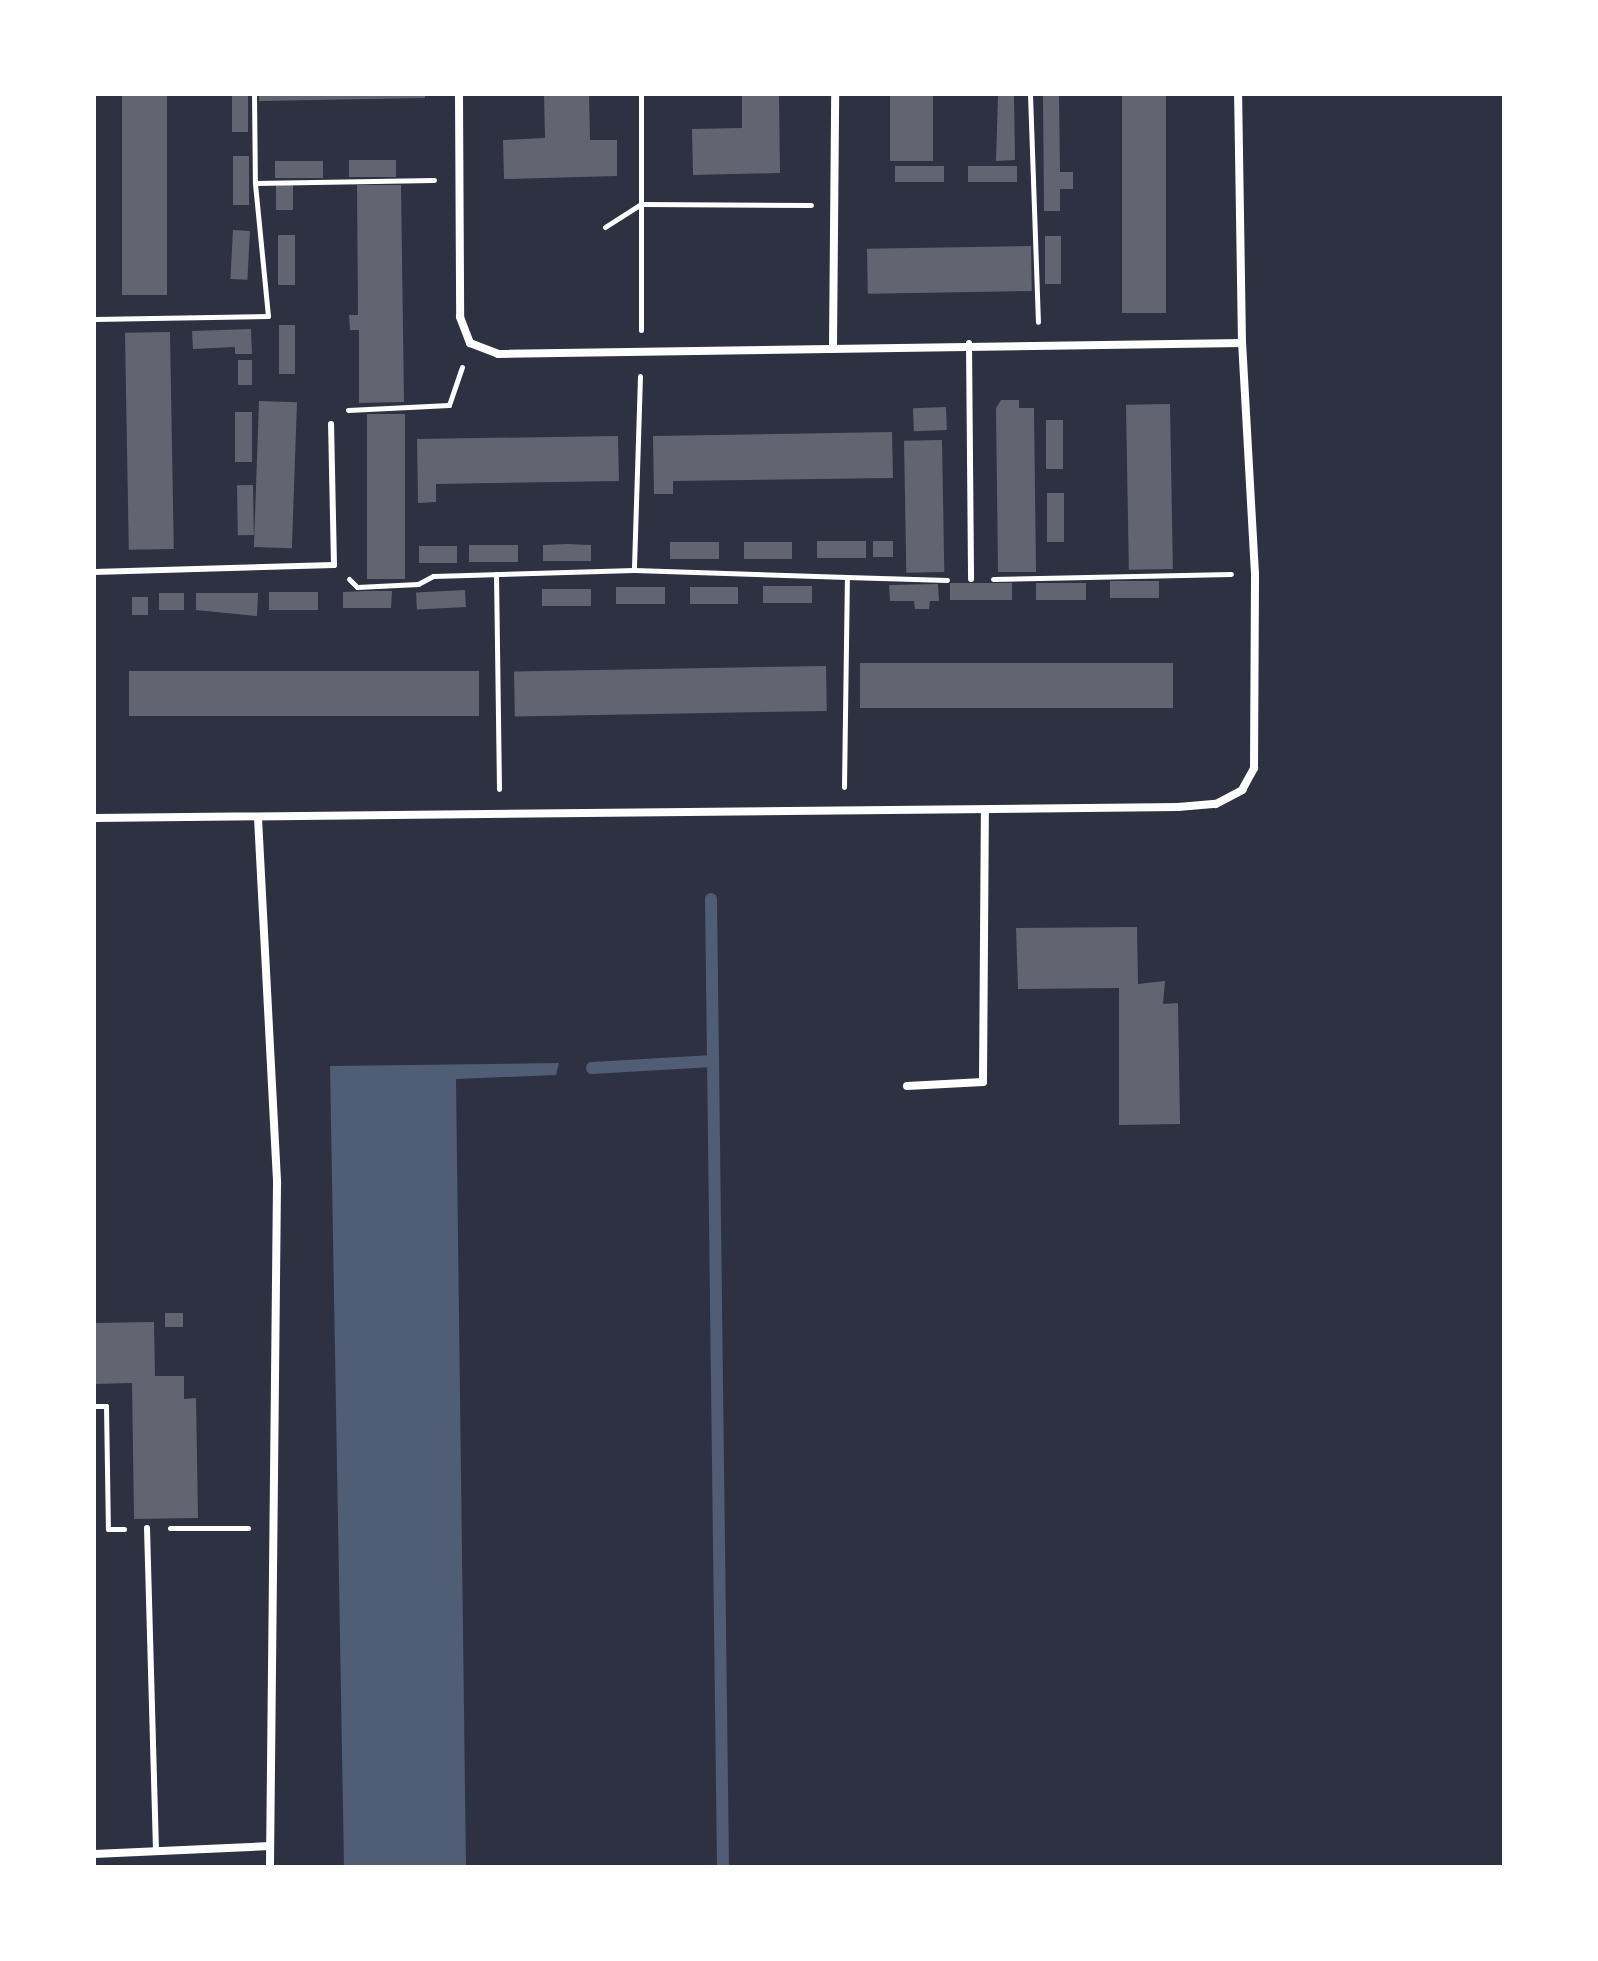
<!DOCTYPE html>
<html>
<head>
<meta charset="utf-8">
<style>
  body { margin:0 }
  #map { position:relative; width:1598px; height:1961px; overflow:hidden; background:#2d3142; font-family:"Alegreya Sans",sans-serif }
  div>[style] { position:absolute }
  .water>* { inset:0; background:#4f5d75 }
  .stream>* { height:12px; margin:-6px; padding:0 6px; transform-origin:6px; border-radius:6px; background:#4f5d75 }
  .building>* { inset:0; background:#626471; transform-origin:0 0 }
  .path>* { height:5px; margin:-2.5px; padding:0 2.5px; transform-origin:2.5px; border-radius:2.5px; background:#fff }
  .service>* { height:6px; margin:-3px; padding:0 3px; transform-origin:3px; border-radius:3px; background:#fff }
  .minor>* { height:8px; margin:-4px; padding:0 4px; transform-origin:4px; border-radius:4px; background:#fff }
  span { translate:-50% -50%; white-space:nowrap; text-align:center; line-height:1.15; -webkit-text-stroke:7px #fff; paint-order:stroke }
  .frame { position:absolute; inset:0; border:96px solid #fff; pointer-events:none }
</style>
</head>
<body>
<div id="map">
  <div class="water">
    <div style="clip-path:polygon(559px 1063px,556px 1075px,456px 1079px,466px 1867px,344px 1867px,330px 1066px)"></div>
  </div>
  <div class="stream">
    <div style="left:711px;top:899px;width:968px;rotate:89.29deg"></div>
    <div style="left:592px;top:1068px;width:121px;rotate:-3.3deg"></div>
  </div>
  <div class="building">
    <div style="left:122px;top:94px;width:45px;height:201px"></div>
    <div style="left:232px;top:94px;width:16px;height:38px"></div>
    <div style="clip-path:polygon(259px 94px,425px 94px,425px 98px,259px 101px)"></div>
    <div style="clip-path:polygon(544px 94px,589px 94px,590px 140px,617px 140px,617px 176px,504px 179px,503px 140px,545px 138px)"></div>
    <div style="clip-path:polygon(742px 94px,779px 94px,780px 173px,693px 175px,692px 129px,742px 128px)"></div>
    <div style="left:890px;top:94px;width:43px;height:67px"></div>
    <div style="clip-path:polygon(1043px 94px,1059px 94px,1060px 172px,1073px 172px,1073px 189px,1060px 189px,1060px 211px,1044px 211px)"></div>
    <div style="left:1122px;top:94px;width:44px;height:219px"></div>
    <div style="clip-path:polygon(998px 95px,1014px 95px,1015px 160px,996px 161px)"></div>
    <div style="left:233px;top:156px;width:16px;height:49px"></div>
    <div style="left:396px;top:160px;width:17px;height:47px;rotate:90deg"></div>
    <div style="left:275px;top:161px;width:48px;height:17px"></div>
    <div style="left:895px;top:166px;width:49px;height:16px"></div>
    <div style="left:968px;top:166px;width:49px;height:16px"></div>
    <div style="left:276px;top:185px;width:17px;height:25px"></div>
    <div style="clip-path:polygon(357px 185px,401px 185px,404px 402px,359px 403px,359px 330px,350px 330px,349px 315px,358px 315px)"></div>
    <div style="left:233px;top:230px;width:17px;height:49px;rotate:3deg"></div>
    <div style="left:278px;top:235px;width:17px;height:50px"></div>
    <div style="left:1045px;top:236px;width:16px;height:48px"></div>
    <div style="left:1031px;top:246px;width:45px;height:164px;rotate:89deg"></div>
    <div style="left:279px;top:325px;width:16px;height:49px"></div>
    <div style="clip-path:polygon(251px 329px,252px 354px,235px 354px,235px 347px,193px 349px,192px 331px)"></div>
    <div style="left:170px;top:332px;width:217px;height:45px;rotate:89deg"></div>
    <div style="left:238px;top:360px;width:14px;height:25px"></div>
    <div style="clip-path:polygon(1001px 400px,1019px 400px,1019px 408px,1034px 408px,1036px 572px,998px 572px,996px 408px)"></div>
    <div style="left:259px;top:401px;width:38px;height:146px;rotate:2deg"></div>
    <div style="left:1170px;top:404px;width:165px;height:44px;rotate:89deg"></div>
    <div style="left:946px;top:407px;width:23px;height:33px;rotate:88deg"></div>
    <div style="left:235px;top:412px;width:17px;height:50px"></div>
    <div style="left:367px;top:414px;width:38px;height:165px"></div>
    <div style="left:1046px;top:420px;width:17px;height:49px"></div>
    <div style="clip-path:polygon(892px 432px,893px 478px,673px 481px,673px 494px,654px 494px,653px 436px)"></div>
    <div style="clip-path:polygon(618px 436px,619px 481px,436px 484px,436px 502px,418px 503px,417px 439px)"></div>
    <div style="left:942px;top:440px;width:132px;height:38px;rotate:89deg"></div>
    <div style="left:253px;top:485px;width:50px;height:16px;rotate:89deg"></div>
    <div style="left:1064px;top:493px;width:49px;height:17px;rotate:90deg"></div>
    <div style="left:817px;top:541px;width:49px;height:17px"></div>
    <div style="left:873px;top:541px;width:20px;height:16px"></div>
    <div style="left:719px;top:542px;width:17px;height:49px;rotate:90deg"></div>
    <div style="left:744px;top:542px;width:48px;height:17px"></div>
    <div style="clip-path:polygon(567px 544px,591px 545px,591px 561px,543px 561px,543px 545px)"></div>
    <div style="left:518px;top:545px;width:17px;height:49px;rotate:90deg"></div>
    <div style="left:419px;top:546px;width:38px;height:17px"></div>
    <div style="left:1159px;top:581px;width:17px;height:49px;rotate:90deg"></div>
    <div style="left:1012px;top:583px;width:17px;height:62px;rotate:90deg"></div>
    <div style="left:1036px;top:583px;width:50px;height:17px"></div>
    <div style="clip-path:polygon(938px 584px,939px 601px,930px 601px,929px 609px,915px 609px,914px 601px,890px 601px,889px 585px)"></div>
    <div style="left:763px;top:586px;width:49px;height:17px"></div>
    <div style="left:665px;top:587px;width:17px;height:49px;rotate:90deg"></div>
    <div style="left:738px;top:587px;width:17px;height:48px;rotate:90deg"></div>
    <div style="left:542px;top:589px;width:49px;height:17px"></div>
    <div style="left:465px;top:590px;width:17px;height:49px;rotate:87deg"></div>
    <div style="clip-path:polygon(367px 591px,392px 591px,391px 608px,343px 608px,343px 592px)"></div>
    <div style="left:269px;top:592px;width:49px;height:18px"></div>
    <div style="left:184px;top:593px;width:17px;height:25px;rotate:90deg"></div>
    <div style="clip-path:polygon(196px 593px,258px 593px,257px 616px,196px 610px)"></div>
    <div style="left:148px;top:597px;width:18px;height:16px;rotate:90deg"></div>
    <div style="left:1173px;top:663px;width:45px;height:313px;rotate:90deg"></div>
    <div style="left:826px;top:666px;width:45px;height:312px;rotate:89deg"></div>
    <div style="left:479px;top:671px;width:45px;height:350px;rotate:90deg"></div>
    <div style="clip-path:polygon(1137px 927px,1138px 984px,1165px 981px,1163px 1004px,1178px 1003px,1180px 1124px,1119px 1125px,1119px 988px,1018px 989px,1016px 928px)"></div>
    <div style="left:165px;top:1313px;width:18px;height:14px"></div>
    <div style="clip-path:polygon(154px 1322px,155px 1376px,184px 1376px,184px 1399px,196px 1398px,198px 1518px,134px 1519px,132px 1383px,94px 1384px,94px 1323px)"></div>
  </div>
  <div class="path">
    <div style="left:254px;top:94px;width:89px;rotate:89.4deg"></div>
    <div style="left:1030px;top:94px;width:228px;rotate:88deg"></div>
    <div style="left:605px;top:227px;width:43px;rotate:-32.6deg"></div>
    <div style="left:641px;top:204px;width:170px;rotate:0.3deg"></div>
    <div style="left:94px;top:319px;width:174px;rotate:-1deg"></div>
    <div style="left:268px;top:316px;width:134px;rotate:-95.6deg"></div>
    <div style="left:255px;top:183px;width:179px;rotate:-1deg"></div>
    <div style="left:641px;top:330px;width:236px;rotate:-90deg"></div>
    <div style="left:640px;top:376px;width:194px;rotate:91.8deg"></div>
    <div style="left:634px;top:570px;width:213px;rotate:1.9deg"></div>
    <div style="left:348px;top:410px;width:101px;rotate:-2.8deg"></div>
    <div style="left:449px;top:405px;width:40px;rotate:-71.1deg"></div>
    <div style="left:496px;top:574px;width:215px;rotate:89.2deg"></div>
    <div style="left:349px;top:579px;width:11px;rotate:45deg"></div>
    <div style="left:357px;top:587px;width:61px;rotate:-2.8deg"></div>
    <div style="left:418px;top:584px;width:17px;rotate:-28deg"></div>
    <div style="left:433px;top:576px;width:201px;rotate:-1.7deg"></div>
    <div style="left:993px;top:579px;width:238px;rotate:-1.2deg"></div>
    <div style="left:844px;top:787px;width:210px;rotate:-89.2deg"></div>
    <div style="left:847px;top:577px;width:100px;rotate:1.7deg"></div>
    <div style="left:94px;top:1406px;width:12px"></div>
    <div style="left:106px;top:1406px;width:123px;rotate:89.1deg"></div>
    <div style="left:108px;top:1529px;width:16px"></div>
    <div style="left:170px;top:1528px;width:78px"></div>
  </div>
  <div class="service">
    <div style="left:969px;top:343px;width:236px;rotate:89.5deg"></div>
    <div style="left:94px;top:572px;width:240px;rotate:-1.7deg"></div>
    <div style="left:334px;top:565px;width:141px;rotate:-91.2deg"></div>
    <div style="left:147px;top:1528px;width:324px;rotate:88.4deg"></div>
  </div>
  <div class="minor">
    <div style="left:459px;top:94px;width:223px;rotate:89.7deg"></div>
    <div style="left:460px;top:317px;width:28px;rotate:69deg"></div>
    <div style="left:470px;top:343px;width:30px;rotate:21deg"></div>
    <div style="left:498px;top:354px;width:744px;rotate:-0.85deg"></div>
    <div style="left:833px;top:345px;width:251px;rotate:-89.5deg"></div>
    <div style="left:94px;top:818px;width:1084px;rotate:-0.58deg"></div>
    <div style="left:1178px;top:807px;width:38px;rotate:-5deg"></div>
    <div style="left:1216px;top:804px;width:30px;rotate:-28deg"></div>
    <div style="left:1242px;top:790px;width:25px;rotate:-61deg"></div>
    <div style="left:1254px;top:768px;width:194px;rotate:-89.7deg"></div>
    <div style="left:1255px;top:574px;width:231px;rotate:-93.2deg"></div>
    <div style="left:1242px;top:343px;width:249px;rotate:-90.9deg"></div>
    <div style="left:258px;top:818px;width:366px;rotate:87deg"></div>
    <div style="left:277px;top:1184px;width:683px;rotate:90.59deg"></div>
    <div style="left:907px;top:1086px;width:76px;rotate:-3deg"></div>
    <div style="left:983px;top:1082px;width:271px;rotate:-89.6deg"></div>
    <div style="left:94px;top:1854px;width:176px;rotate:-2.6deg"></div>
  </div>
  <div class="frame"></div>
</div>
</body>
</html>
